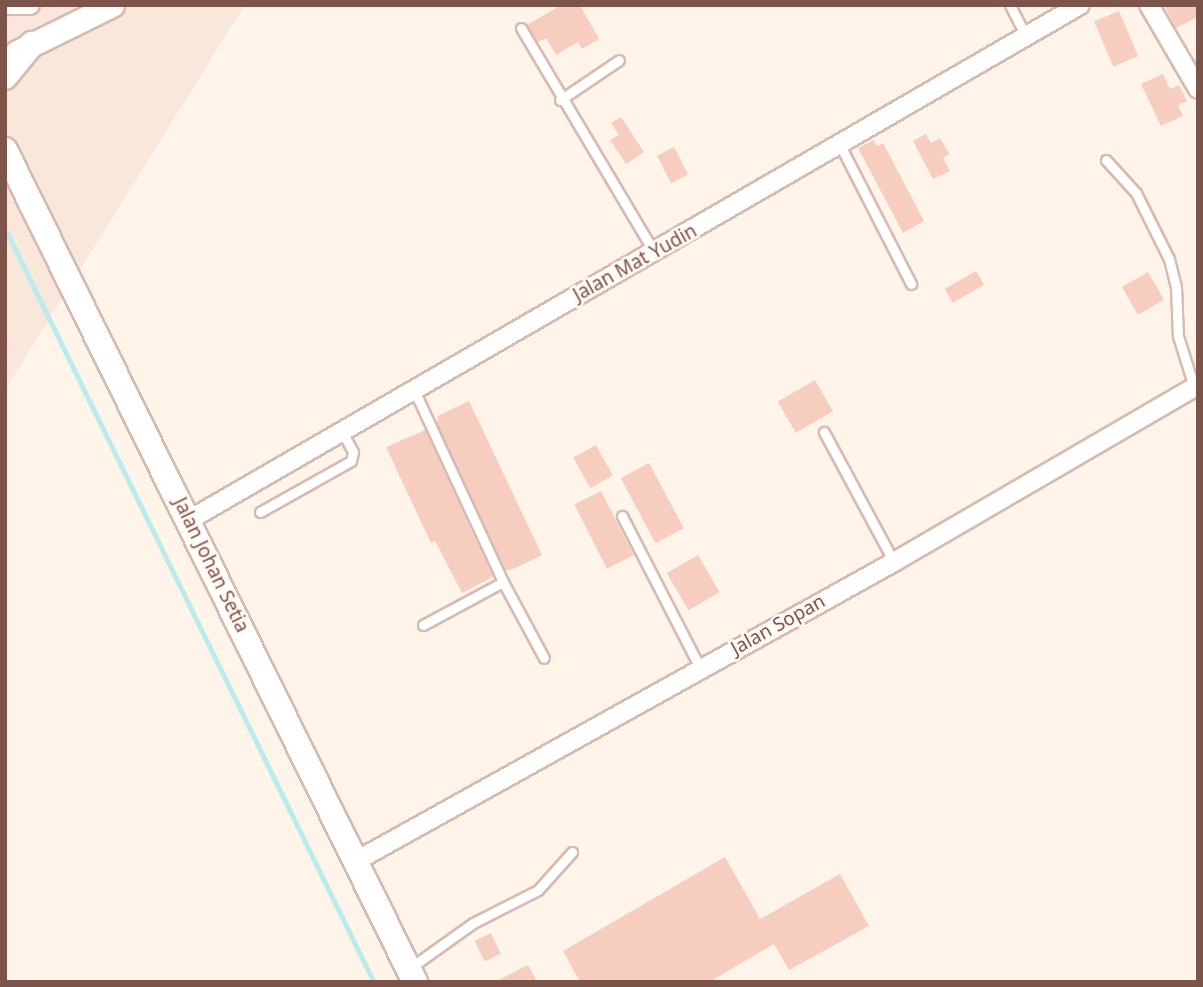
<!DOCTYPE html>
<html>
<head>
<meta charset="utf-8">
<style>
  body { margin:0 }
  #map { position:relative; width:1203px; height:987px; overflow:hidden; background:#fef4ea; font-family:"Noto Sans",sans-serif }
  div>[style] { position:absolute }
  .residential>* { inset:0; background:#f9e7db }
  .commercial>* { inset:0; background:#ffe3de }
  .stream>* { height:4.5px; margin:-2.25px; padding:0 2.25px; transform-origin:2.25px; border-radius:2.25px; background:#bcebeb }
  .building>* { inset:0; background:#f7cdbf; transform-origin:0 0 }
  .roads { filter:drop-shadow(2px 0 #d5bbb0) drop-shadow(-2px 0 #d5bbb0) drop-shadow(0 2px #d5bbb0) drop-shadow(0 -2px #d5bbb0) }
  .service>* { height:9px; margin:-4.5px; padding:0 4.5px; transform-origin:4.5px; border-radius:4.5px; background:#fff }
  .minor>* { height:18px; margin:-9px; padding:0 9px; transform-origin:9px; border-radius:9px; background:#fff }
  .tertiary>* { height:23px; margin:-11.5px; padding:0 11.5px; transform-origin:11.5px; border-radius:11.5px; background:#fff }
  .secondary>* { height:24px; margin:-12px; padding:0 12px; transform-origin:12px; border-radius:12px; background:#fff }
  span { translate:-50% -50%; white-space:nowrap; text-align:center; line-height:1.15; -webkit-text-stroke:5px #fff8f3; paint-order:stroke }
  .street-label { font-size:19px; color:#7d5449 }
  .frame { position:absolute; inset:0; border:7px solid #7d5449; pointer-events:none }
</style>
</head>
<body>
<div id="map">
  <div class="residential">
    <div style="clip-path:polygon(5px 5px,245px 5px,5px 390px)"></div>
  </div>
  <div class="commercial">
    <div style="clip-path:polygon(5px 5px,62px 5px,5px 30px)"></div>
    <div style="clip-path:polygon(5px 330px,18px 356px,5px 375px)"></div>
  </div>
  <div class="stream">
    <div style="left:5px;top:228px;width:839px;rotate:63.92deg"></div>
  </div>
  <div class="building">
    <div style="clip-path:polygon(561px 5px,580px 5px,599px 39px,582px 49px,578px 42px,556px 55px,546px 38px,538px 42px,527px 25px)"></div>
    <div style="clip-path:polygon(1164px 5px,1198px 5px,1198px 17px,1176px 28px)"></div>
    <div style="left:1119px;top:11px;width:49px;height:27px;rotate:67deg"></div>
    <div style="clip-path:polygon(1163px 74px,1170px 89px,1179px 85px,1187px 101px,1178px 105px,1183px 116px,1161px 126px,1141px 84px)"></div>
    <div style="clip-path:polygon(621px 117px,644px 152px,626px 164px,610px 140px,619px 135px,611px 123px)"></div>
    <div style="clip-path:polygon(926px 134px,931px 143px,940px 138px,949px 154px,943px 158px,950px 171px,933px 179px,913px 141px)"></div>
    <div style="clip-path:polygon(874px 140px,877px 146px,883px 143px,924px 221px,903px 233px,858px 148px)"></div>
    <div style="left:674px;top:147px;width:31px;height:19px;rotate:63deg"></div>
    <div style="left:976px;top:271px;width:16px;height:36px;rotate:60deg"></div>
    <div style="left:1148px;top:272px;width:32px;height:30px;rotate:60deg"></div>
    <div style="left:815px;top:380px;width:36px;height:43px;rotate:60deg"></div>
    <div style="clip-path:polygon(469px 401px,542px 555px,511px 570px,505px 570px,437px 424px,438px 416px)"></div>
    <div style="clip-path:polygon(425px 430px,493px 577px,462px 593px,435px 541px,431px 543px,386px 447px)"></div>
    <div style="left:596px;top:445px;width:35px;height:26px;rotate:61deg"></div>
    <div style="left:649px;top:463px;width:74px;height:32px;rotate:62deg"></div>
    <div style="left:601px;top:491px;width:72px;height:30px;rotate:63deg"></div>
    <div style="left:698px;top:555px;width:43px;height:36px;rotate:60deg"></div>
    <div style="clip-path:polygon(725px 857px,760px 919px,840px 874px,869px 926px,789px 970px,774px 944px,709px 982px,580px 982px,563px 951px)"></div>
    <div style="left:491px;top:933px;width:23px;height:18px;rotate:65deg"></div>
    <div style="clip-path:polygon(528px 965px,537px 982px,495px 982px)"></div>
  </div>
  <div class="roads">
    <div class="service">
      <div style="left:1010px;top:5px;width:35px;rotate:63deg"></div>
      <div style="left:521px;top:28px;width:261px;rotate:59.3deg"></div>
      <div style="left:560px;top:100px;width:71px;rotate:-34.1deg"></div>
      <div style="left:840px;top:145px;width:156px;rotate:62.9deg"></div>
      <div style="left:1106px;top:160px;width:45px;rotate:47.7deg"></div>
      <div style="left:1136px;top:193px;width:74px;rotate:63.4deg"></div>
      <div style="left:1169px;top:259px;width:29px;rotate:76deg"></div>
      <div style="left:1176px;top:287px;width:49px;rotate:87.7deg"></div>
      <div style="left:1178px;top:336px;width:53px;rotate:72.6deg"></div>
      <div style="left:414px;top:390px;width:212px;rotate:65.1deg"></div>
      <div style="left:503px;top:582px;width:86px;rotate:61.7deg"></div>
      <div style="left:824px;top:432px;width:148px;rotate:61.7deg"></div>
      <div style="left:260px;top:512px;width:104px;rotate:-29.3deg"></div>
      <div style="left:351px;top:461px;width:9px;rotate:-77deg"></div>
      <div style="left:353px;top:452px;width:24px;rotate:-118deg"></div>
      <div style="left:622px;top:516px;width:171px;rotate:62.8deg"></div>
      <div style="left:423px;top:625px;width:91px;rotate:-28.3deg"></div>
      <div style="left:410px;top:968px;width:77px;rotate:-35.5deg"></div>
      <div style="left:473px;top:923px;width:73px;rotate:-26.9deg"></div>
      <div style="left:538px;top:890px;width:51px;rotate:-48.2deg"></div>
    </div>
    <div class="minor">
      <div style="left:9px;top:5px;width:21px"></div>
      <div style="left:1149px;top:5px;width:97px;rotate:59.7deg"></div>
      <div style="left:189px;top:520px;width:1029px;rotate:-30.03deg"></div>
      <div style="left:356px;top:861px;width:616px;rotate:-29.06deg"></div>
      <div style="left:894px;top:562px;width:352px;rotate:-30.2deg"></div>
    </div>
    <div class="tertiary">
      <div style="left:17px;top:52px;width:106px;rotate:-26.3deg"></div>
    </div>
    <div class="secondary">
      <div style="left:5px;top:77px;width:43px;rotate:-50.7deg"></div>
      <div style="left:5px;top:150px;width:928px;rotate:63.77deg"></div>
    </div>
  </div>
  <div class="street-label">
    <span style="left:635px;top:263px;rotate:-29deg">Jalan Mat Yudin</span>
    <span style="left:211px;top:565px;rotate:64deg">Jalan Johan Setia</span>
    <span style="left:778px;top:625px;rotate:-29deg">Jalan Sopan</span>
  </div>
  <div class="frame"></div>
</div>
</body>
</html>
